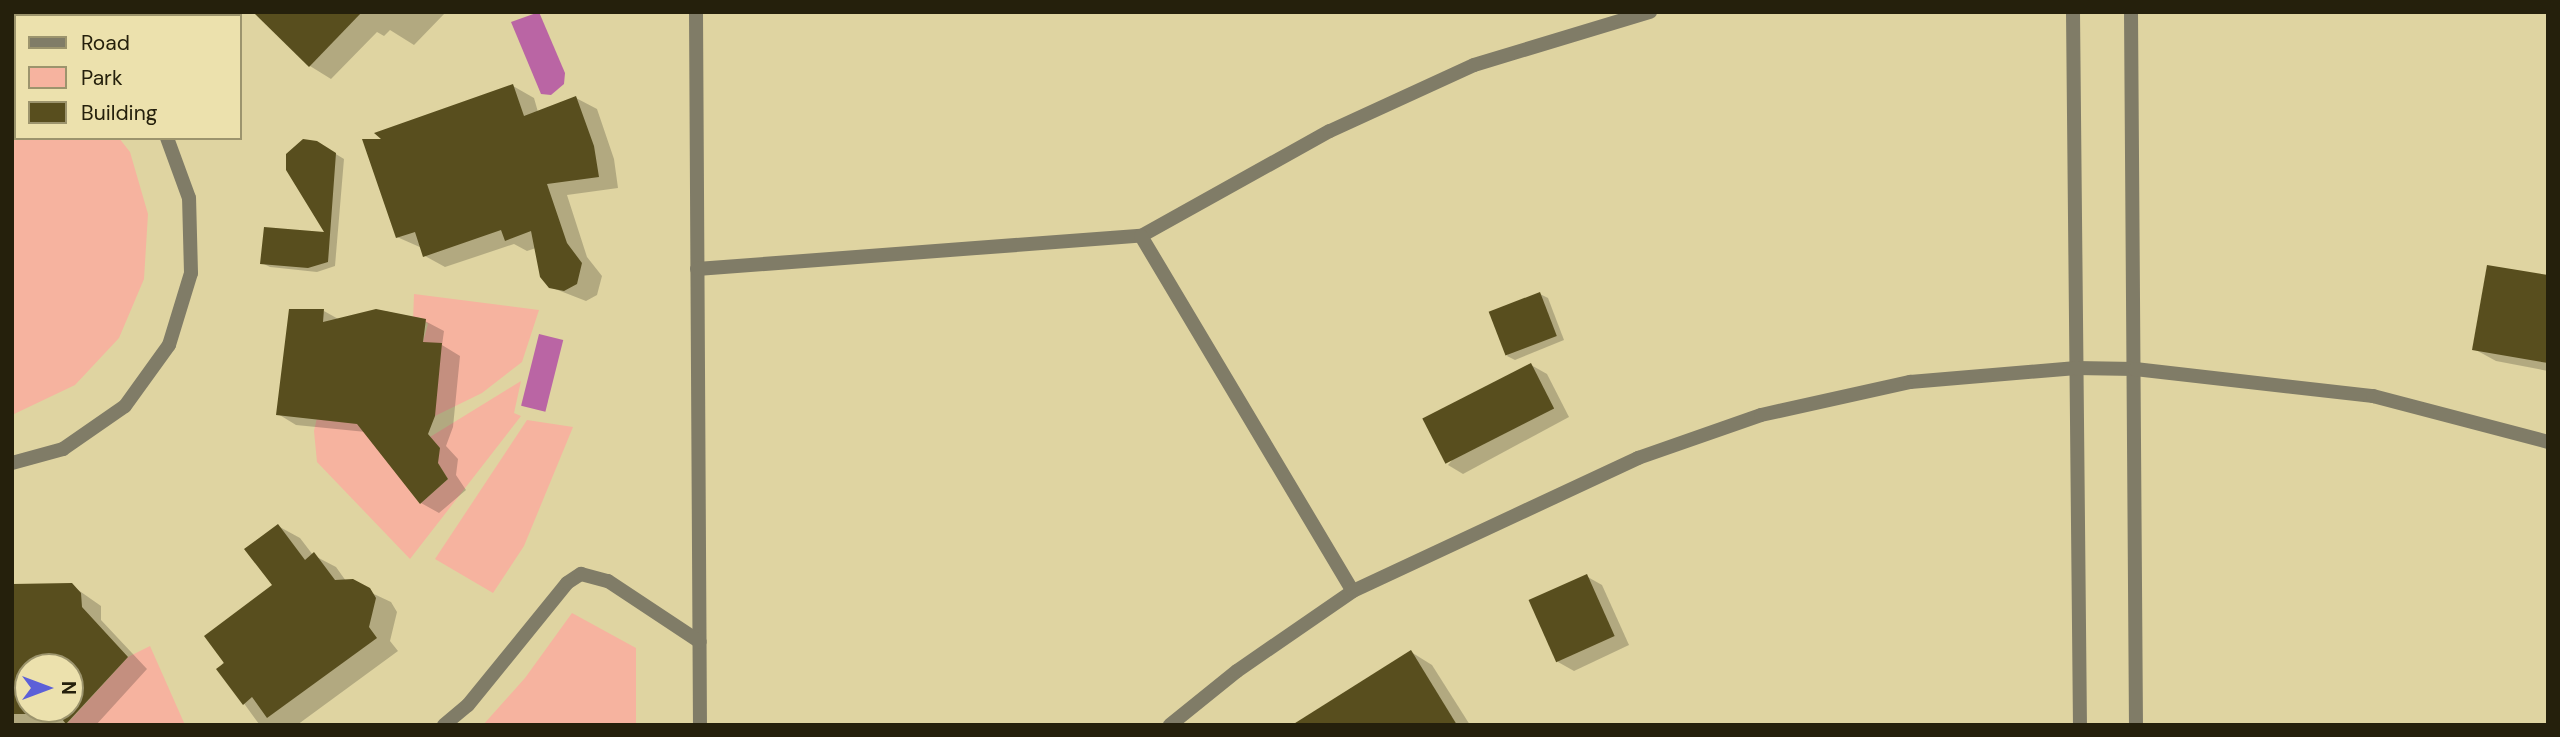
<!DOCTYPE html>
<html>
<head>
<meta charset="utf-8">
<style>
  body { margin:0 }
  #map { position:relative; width:2560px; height:737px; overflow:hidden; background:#dfd4a1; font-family:"DM Sans",sans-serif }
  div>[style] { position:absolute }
  .green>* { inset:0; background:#f6b39f }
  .water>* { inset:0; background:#ba65a4; transform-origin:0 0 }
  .shadow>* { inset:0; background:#0003 }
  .building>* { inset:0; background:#584e1e; transform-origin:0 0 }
  .street>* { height:14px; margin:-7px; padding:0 7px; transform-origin:7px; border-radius:7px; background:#807c67 }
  span { translate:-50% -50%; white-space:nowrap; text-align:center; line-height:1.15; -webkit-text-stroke:7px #ece1ad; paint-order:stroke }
  .frame { position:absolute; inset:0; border:14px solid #25200c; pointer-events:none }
  .legend { position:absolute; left:14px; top:14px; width:228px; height:126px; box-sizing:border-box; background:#ece1ad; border:2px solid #9c946d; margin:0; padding:9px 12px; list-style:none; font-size:21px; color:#25200c }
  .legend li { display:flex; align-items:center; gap:14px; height:35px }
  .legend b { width:35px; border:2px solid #9c946d }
  .north { position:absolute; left:14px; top:653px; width:70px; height:70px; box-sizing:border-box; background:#ece1ad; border:2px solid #9c946d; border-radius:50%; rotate:90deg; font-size:19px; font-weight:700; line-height:28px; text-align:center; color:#25200c }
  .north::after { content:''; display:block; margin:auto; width:24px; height:32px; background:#5c60d8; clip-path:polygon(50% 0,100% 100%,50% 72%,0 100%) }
</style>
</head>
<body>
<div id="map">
  <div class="green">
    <div style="clip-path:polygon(12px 57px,16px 138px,119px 138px,130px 152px,148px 214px,144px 279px,119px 338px,75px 385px,12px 415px)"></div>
    <div style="clip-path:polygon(414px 294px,539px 310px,522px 362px,482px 393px,435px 416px,423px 342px,428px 324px,420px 317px,413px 321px)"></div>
    <div style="clip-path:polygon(521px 381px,514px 413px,521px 416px,410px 559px,317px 462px,314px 431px,322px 395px,360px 426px,420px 504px,448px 479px,434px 457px,440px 448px,430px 437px)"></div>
    <div style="clip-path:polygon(527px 420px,573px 427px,524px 546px,493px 593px,435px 559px)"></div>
    <div style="clip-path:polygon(572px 613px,636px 648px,636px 725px,483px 725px,525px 678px)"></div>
    <div style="clip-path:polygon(150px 646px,185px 725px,66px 725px,128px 657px)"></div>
  </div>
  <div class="water">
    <div style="clip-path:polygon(539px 12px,565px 73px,564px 84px,551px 95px,541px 94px,511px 22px)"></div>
    <div style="left:539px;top:334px;width:25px;height:74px;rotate:14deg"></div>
  </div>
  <div class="shadow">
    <div style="clip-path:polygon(256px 12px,446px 12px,414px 45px,390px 30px,384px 36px,377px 32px,331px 79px,310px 66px)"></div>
    <div style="clip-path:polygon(513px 86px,534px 98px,538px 112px,576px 98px,597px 109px,614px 159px,618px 188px,567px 195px,587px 257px,602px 276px,597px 295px,586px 301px,550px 287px,536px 248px,527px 251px,514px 244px,445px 267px,425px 256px,422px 248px,397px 237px,385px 141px)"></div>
    <div style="clip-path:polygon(316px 142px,344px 159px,335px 266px,317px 272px,270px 267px,262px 263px,328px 234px)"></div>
    <div style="clip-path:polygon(2548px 277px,2548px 371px,2496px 361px,2474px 349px)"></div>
    <div style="clip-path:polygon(1540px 294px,1548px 298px,1564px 340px,1515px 360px,1507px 356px)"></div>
    <div style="clip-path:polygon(324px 311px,340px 320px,385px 311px,425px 321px,444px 331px,442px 345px,460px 356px,453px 427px,446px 446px,458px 459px,456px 475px,466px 490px,439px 513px,421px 503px,366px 432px,296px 425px,278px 414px)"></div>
    <div style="clip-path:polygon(1531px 365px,1547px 374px,1569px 417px,1463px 474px,1448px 465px)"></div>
    <div style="clip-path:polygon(278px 526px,300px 538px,313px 555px,336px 567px,346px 581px,391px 602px,397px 612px,390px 641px,398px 651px,297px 725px,259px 724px,219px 669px,274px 586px)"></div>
    <div style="clip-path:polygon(1586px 576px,1602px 585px,1629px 645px,1574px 671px,1558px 662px)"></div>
    <div style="clip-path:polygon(evenodd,71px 585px,101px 606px,101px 620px,147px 669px,96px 725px,12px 725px,12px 586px,71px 585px,28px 667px,70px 667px,70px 709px,28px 709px,28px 667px)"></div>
    <div style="clip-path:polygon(1411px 652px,1432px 665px,1470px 725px,1295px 725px)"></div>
  </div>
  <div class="building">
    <div style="clip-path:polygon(253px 12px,362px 12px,309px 67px)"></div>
    <div style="clip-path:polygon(513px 84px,524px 116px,576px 96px,594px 146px,599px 177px,547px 184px,567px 243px,582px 263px,577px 284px,564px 291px,549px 288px,540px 277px,531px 231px,505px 241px,501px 230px,423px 257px,415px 232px,396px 238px,362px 139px,381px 139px,374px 133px)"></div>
    <div style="clip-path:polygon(303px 139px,317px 141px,336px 153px,328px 262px,308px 268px,260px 264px,264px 227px,324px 232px,286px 170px,286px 154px)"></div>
    <div style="clip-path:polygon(2487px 265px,2548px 275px,2548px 363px,2472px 350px)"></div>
    <div style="left:1540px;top:292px;width:47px;height:55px;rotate:69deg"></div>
    <div style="clip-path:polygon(289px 309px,324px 309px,323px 322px,376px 309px,426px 319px,423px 342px,442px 343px,435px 416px,428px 434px,440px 448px,438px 463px,448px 479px,420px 504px,357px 424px,276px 415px)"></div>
    <div style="left:1531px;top:363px;width:51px;height:122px;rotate:63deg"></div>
    <div style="clip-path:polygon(278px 524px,305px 560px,314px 552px,335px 580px,353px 579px,370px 588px,376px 598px,369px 627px,377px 638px,267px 718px,252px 697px,243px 705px,216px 669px,224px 663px,204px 636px,272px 585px,244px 549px)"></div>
    <div style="left:1587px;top:574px;width:68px;height:64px;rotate:66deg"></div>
    <div style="clip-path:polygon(evenodd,72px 583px,81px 593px,82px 607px,128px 657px,66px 724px,58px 714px,12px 714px,12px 584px,72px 583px,28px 667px,70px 667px,70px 709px,28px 709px,28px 667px)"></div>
    <div style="clip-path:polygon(1411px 650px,1457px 725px,1292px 725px)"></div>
  </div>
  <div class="street">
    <div style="left:696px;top:12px;width:713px;rotate:89.68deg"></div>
    <div style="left:2073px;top:12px;width:713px;rotate:89.44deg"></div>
    <div style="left:2131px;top:12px;width:713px;rotate:89.6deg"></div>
    <div style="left:12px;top:23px;width:4px;rotate:14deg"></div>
    <div style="left:1141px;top:236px;width:216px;rotate:-29.1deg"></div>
    <div style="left:1330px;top:131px;width:158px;rotate:-24.6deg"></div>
    <div style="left:1474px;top:65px;width:184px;rotate:-16.8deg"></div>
    <div style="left:697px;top:269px;width:445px;rotate:-4.3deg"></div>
    <div style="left:1141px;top:236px;width:413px;rotate:59.2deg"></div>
    <div style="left:12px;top:463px;width:53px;rotate:-15.4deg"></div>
    <div style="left:63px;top:449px;width:75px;rotate:-34.7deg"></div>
    <div style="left:125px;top:406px;width:75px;rotate:-54.2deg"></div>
    <div style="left:169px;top:345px;width:75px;rotate:-73deg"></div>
    <div style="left:191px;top:273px;width:75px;rotate:-91.5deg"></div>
    <div style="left:189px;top:198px;width:64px;rotate:-110.1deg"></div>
    <div style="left:444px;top:725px;width:31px;rotate:-40deg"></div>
    <div style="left:468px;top:705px;width:157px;rotate:-50.9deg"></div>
    <div style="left:567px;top:583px;width:17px;rotate:-33deg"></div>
    <div style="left:581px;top:574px;width:28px;rotate:15deg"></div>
    <div style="left:608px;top:581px;width:110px;rotate:33.5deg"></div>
    <div style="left:1170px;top:725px;width:86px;rotate:-38.9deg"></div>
    <div style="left:1237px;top:671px;width:141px;rotate:-34.6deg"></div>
    <div style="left:1353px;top:591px;width:315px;rotate:-25deg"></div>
    <div style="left:1638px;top:458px;width:130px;rotate:-19.3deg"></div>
    <div style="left:1761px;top:415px;width:153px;rotate:-12.5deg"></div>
    <div style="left:1910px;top:382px;width:167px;rotate:-4.8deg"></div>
    <div style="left:2076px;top:368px;width:59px;rotate:1deg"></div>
    <div style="left:2135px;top:369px;width:240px;rotate:6.5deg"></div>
    <div style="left:2373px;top:396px;width:181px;rotate:14.7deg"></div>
  </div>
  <div class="frame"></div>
  <ul class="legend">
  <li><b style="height:9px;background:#807c67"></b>Road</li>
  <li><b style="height:19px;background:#f6b39f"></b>Park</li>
  <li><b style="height:19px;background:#584e1e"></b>Building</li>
  </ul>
  <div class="north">N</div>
</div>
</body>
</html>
